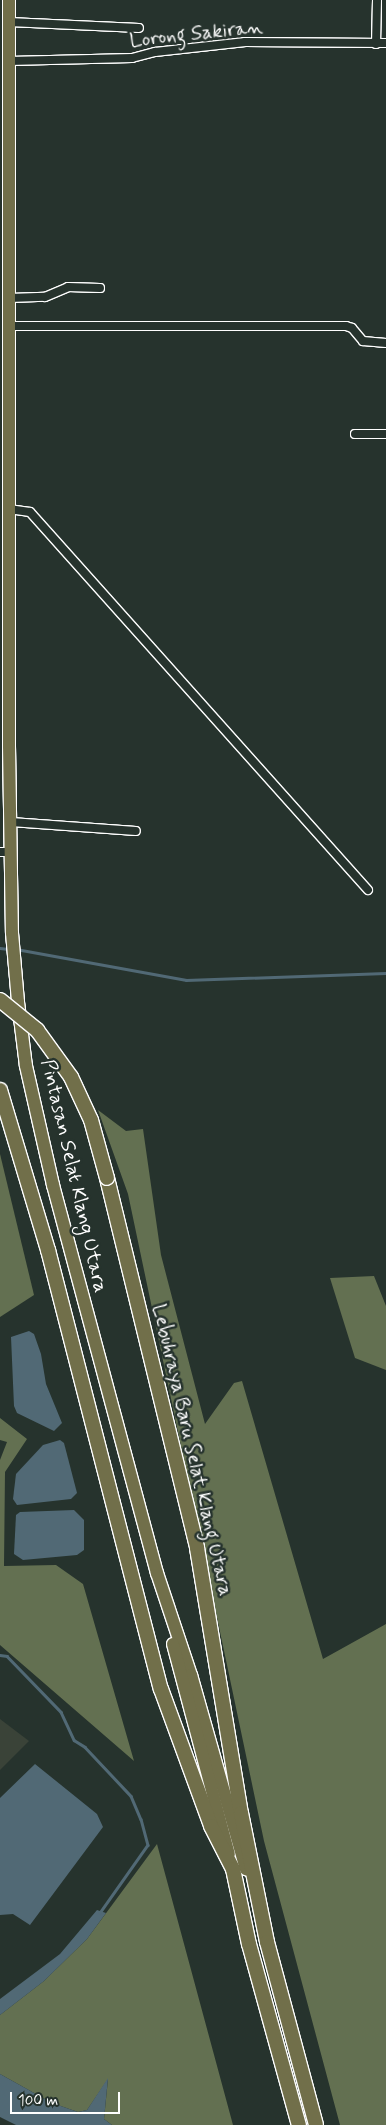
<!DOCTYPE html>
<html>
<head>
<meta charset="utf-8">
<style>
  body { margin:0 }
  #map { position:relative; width:386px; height:2125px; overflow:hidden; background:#26332d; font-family:Mynerve,sans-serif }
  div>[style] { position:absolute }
  .built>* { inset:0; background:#3a4338 }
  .green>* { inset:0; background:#637051 }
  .water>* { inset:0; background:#516975 }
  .stream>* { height:2.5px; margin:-1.25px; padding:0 1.25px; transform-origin:1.25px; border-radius:1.25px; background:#516975 }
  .roads { filter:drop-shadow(1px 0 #fff) drop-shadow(-1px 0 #fff) drop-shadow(0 1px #fff) drop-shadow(0 -1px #fff) }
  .minor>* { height:8px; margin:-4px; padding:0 4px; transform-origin:4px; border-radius:4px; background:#26332d }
  .trunk>* { height:12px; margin:-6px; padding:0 6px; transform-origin:6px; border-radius:6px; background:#716f4a }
  .motorway>* { height:14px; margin:-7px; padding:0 7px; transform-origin:7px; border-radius:7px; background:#716f4a }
  .bridges { filter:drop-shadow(1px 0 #fff) drop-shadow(-1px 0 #fff) drop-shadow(0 1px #fff) drop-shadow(0 -1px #fff) }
  .motorway-bridge>* { height:14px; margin:-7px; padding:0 7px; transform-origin:7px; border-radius:7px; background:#716f4a }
  span { translate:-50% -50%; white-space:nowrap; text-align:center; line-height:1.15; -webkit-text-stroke:5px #26332d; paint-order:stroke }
  .street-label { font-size:20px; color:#fff }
  .scale { position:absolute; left:10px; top:2092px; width:110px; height:22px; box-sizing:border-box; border:2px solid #fff; border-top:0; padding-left:6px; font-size:15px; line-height:18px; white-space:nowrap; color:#fff; -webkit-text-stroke:4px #26332d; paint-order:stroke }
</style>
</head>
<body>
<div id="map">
  <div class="built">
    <div style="clip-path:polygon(0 1719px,29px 1741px,0 1770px)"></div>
  </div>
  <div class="green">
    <div style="clip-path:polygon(98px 1110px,126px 1131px,143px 1129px,161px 1255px,205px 1424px,234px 1383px,242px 1381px,323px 1659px,386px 1624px,386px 2125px,340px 2125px,264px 1841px,128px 1194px)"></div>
    <div style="clip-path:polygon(0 1154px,34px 1295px,0 1317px)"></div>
    <div style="clip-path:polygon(374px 1276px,386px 1306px,386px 1370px,355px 1358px,330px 1278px)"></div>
    <div style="clip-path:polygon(0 1418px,27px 1439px,5px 1472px,4px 1566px,56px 1565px,83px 1584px,134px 1761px,0 1645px,0 1460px,7px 1442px,0 1440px)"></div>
    <div style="clip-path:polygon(157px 1844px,233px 2125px,112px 2125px,104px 2119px,108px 2079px,87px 2110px,78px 2112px,52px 2103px,0 2074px,0 2015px,44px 1981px,87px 1939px)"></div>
  </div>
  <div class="water">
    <div style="clip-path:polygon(29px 1331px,34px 1334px,41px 1354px,46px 1384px,62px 1423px,54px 1431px,17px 1413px,14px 1406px,11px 1337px)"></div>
    <div style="clip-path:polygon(60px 1440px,64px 1443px,77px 1493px,71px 1499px,17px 1505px,13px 1499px,16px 1474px,43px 1445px)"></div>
    <div style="clip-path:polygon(74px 1510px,84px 1520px,84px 1550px,77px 1555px,23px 1560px,14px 1554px,16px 1515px,20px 1512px)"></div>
    <div style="clip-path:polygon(35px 1764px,97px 1814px,103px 1827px,30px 1925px,13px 1914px,0 1915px,0 1798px)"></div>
    <div style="clip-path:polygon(97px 1910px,106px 1913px,87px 1939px,44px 1981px,0 2015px,0 1999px,60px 1954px)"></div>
    <div style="clip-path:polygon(0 2074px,52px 2103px,78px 2112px,87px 2110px,108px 2078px,104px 2119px,112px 2125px,16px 2125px,0 2117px)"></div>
  </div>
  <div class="stream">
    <div style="left:0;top:948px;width:8px;rotate:7deg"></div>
    <div style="left:16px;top:949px;width:173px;rotate:10.3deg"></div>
    <div style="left:186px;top:980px;width:200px;rotate:-2deg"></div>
    <div style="left:0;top:1655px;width:7px;rotate:8deg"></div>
    <div style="left:7px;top:1656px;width:78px;rotate:46deg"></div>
    <div style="left:61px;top:1712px;width:31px;rotate:65deg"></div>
    <div style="left:74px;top:1740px;width:13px;rotate:32deg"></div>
    <div style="left:85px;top:1747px;width:67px;rotate:46.8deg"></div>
    <div style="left:131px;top:1796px;width:25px;rotate:67deg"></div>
    <div style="left:141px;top:1819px;width:27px;rotate:75deg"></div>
    <div style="left:148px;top:1845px;width:83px;rotate:125.2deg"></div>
  </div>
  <div class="roads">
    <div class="minor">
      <div style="left:9px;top:22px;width:130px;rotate:2.6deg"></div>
      <div style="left:376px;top:44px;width:44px;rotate:-88.7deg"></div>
      <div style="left:9px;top:61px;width:123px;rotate:-1.4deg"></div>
      <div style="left:132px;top:58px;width:24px;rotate:-15deg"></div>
      <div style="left:155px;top:52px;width:91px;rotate:-6.3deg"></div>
      <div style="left:245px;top:42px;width:141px;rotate:0.4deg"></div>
      <div style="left:9px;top:298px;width:36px;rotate:-2deg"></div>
      <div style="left:45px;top:297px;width:25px;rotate:-23deg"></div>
      <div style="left:68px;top:287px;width:32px;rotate:2deg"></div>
      <div style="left:9px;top:326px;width:337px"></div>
      <div style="left:346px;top:326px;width:6px;rotate:18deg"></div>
      <div style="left:352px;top:328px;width:17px;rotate:50deg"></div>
      <div style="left:363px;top:341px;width:23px;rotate:5deg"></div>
      <div style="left:355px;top:434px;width:31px"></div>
      <div style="left:9px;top:509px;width:21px;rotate:8deg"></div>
      <div style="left:30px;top:512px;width:507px;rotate:48.2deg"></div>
      <div style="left:11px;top:822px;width:125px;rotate:4.1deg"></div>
      <div style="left:0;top:852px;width:11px"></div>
    </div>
    <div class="trunk">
      <div style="left:9px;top:0;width:746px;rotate:90deg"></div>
      <div style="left:9px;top:746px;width:187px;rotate:89.1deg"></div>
      <div style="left:12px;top:933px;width:69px;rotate:85deg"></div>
      <div style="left:18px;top:1002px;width:64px;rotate:82.9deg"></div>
      <div style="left:26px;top:1066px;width:122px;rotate:77.2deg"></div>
      <div style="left:53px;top:1185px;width:402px;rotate:75deg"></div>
      <div style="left:157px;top:1573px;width:108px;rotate:71.6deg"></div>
      <div style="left:191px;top:1675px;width:202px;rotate:74.2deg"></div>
      <div style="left:173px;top:1644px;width:217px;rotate:75.1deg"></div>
    </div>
    <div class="motorway">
      <div style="left:0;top:1090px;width:167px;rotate:73.3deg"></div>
      <div style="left:48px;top:1250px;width:453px;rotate:75.6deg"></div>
      <div style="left:161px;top:1689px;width:146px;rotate:69.9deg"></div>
      <div style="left:211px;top:1826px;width:48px;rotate:62.9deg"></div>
      <div style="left:233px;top:1869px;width:77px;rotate:78deg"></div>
      <div style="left:249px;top:1944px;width:188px;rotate:74.6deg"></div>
      <div style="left:107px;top:1178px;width:381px;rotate:76.3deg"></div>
      <div style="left:197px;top:1548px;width:269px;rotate:80.6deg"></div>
      <div style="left:241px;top:1813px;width:132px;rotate:78.6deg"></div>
      <div style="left:267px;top:1942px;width:189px;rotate:75deg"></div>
    </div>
  </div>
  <div class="bridges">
    <div class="motorway-bridge">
      <div style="left:0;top:1000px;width:48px;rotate:39deg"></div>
      <div style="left:37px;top:1030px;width:58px;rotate:54.1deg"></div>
      <div style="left:71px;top:1077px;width:47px;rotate:65.1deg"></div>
      <div style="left:91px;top:1120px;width:60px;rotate:74.6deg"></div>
    </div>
  </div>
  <div class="street-label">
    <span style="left:196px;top:34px;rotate:-6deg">Lorong Sakiran</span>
    <span style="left:74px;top:1176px;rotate:77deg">Pintasan Selat Klang Utara</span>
    <span style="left:192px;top:1450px;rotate:77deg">Lebuhraya Baru Selat Klang Utara</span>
  </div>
  <div class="scale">100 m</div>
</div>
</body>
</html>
